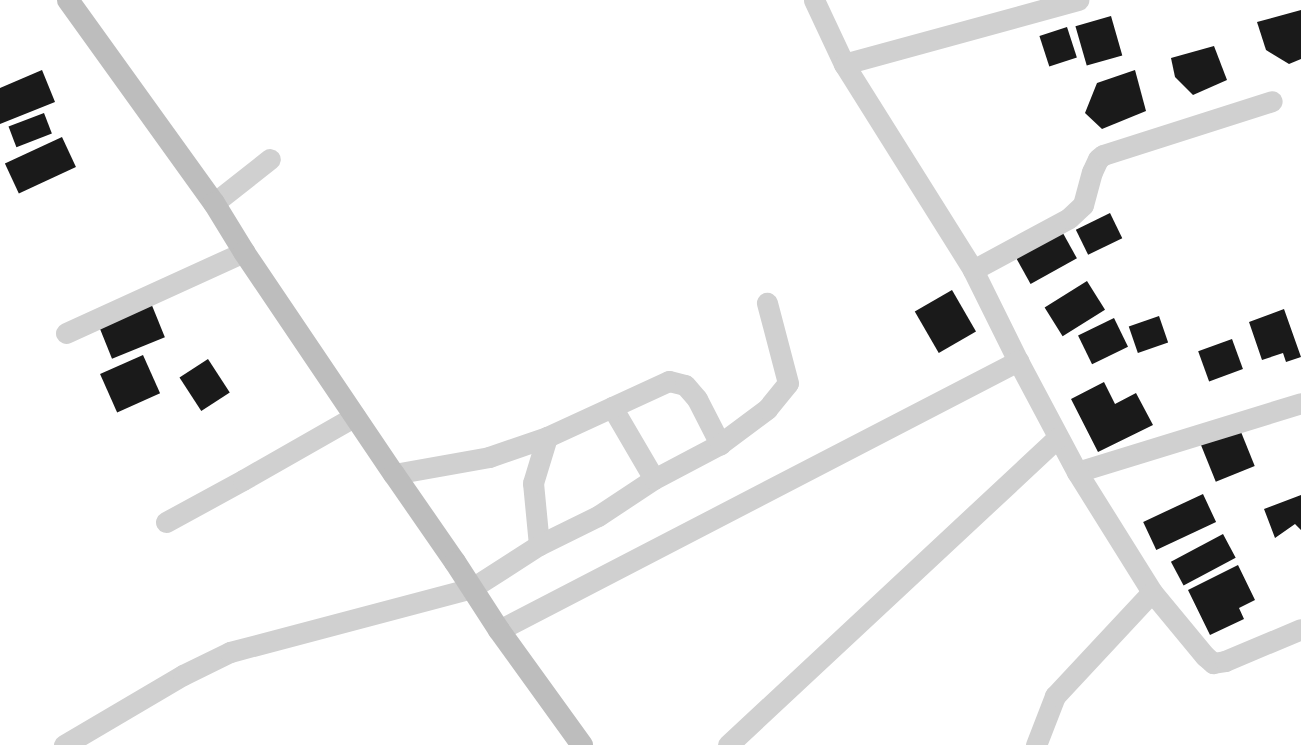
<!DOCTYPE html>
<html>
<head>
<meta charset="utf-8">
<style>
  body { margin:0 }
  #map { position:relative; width:1301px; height:745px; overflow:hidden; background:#fff; font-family:"IBM Plex Sans",sans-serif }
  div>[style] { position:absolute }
  .building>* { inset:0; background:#1a1a1a; transform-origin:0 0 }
  .minor>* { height:21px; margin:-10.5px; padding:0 10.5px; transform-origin:10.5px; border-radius:10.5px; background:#d0d0d0 }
  .secondary>* { height:22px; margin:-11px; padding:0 11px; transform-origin:11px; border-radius:11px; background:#bdbdbd }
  span { translate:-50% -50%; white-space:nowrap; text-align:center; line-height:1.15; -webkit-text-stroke:4px #fff; paint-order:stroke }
</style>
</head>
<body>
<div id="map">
  <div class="building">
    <div style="clip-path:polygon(1301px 10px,1301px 59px,1289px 64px,1266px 50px,1257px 22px)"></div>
    <div style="left:1111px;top:16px;width:41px;height:37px;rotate:74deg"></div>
    <div style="left:1067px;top:27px;width:32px;height:29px;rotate:72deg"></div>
    <div style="clip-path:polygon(1214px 46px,1227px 80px,1193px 95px,1175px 77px,1171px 58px)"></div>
    <div style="clip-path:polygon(42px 70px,55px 102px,0 124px,0 88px)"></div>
    <div style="clip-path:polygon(1135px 70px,1146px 111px,1102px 129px,1085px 113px,1097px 83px)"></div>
    <div style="left:44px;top:113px;width:22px;height:38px;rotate:69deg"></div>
    <div style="left:62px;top:137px;width:33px;height:63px;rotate:65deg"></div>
    <div style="left:1110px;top:213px;width:28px;height:38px;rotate:64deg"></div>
    <div style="left:1059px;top:226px;width:37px;height:53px;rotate:61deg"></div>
    <div style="left:1087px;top:281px;width:34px;height:50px;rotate:58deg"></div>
    <div style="left:952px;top:290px;width:48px;height:43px;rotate:60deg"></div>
    <div style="left:151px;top:303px;width:37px;height:57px;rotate:68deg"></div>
    <div style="clip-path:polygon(1284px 309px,1301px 357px,1286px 362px,1283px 353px,1262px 360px,1249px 322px)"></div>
    <div style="left:1159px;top:316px;width:28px;height:32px;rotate:71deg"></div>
    <div style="left:1114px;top:318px;width:32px;height:40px;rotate:64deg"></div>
    <div style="left:1232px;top:339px;width:32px;height:36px;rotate:70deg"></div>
    <div style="left:143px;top:355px;width:42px;height:47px;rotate:66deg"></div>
    <div style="left:208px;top:359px;width:40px;height:34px;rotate:57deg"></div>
    <div style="clip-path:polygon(1104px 382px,1115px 404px,1136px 393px,1153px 425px,1098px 452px,1071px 399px)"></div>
    <div style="left:1239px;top:427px;width:42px;height:42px;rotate:68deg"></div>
    <div style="left:1203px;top:494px;width:31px;height:66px;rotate:65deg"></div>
    <div style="clip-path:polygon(1301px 495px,1301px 530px,1295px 524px,1275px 538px,1264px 509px)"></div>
    <div style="left:1223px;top:534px;width:27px;height:59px;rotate:62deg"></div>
    <div style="clip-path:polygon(1238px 565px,1255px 600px,1239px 608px,1244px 619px,1210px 635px,1188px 590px)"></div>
  </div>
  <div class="minor">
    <div style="left:814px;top:0;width:71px;rotate:64.9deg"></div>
    <div style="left:844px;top:64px;width:243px;rotate:57.9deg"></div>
    <div style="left:973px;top:270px;width:102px;rotate:63.7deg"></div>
    <div style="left:844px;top:64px;width:243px;rotate:-15.3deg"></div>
    <div style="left:214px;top:203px;width:71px;rotate:-38.2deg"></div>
    <div style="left:973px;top:270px;width:109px;rotate:-28.4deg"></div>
    <div style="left:1069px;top:218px;width:19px;rotate:-43deg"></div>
    <div style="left:1083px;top:205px;width:34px;rotate:-75deg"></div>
    <div style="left:1092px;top:172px;width:14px;rotate:-65deg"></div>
    <div style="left:1098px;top:159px;width:6px;rotate:-39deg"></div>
    <div style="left:1103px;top:155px;width:177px;rotate:-17.7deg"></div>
    <div style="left:66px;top:333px;width:196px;rotate:-24.5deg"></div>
    <div style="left:612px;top:407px;width:83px;rotate:59.7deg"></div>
    <div style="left:1077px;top:472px;width:234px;rotate:-17.1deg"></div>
    <div style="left:394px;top:474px;width:97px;rotate:-10.1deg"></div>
    <div style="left:489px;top:457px;width:61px;rotate:-19deg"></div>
    <div style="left:547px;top:437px;width:134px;rotate:-24.7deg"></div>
    <div style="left:669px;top:381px;width:16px;rotate:14deg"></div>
    <div style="left:685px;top:385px;width:18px;rotate:49deg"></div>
    <div style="left:697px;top:399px;width:51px;rotate:62.9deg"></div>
    <div style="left:166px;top:522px;width:88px;rotate:-28.6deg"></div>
    <div style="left:243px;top:480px;width:129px;rotate:-29.7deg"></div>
    <div style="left:539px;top:545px;width:62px;rotate:-95.5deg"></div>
    <div style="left:533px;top:483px;width:48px;rotate:-73.1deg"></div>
    <div style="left:499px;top:630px;width:585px;rotate:-27.4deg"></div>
    <div style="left:1018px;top:361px;width:126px;rotate:62deg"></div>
    <div style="left:1077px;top:472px;width:142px;rotate:58deg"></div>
    <div style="left:1152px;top:592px;width:83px;rotate:50.4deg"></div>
    <div style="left:1205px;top:656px;width:11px;rotate:41deg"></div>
    <div style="left:1213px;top:663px;width:12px;rotate:-9deg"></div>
    <div style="left:1225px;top:661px;width:82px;rotate:-22.8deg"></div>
    <div style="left:64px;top:745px;width:138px;rotate:-30.5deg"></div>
    <div style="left:183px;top:675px;width:52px;rotate:-26.1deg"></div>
    <div style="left:230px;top:652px;width:250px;rotate:-14.8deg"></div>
    <div style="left:472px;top:588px;width:80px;rotate:-32.7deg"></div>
    <div style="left:539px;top:545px;width:66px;rotate:-26.2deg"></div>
    <div style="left:598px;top:516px;width:67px;rotate:-33.5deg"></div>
    <div style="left:654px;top:479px;width:75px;rotate:-27.9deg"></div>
    <div style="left:720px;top:444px;width:59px;rotate:-36.7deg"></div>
    <div style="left:767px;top:409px;width:33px;rotate:-51deg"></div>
    <div style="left:788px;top:383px;width:83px;rotate:-104.7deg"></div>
    <div style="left:728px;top:745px;width:451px;rotate:-43deg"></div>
    <div style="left:1036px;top:745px;width:53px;rotate:-68.8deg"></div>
    <div style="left:1055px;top:696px;width:142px;rotate:-47deg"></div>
  </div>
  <div class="secondary">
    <div style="left:68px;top:0;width:250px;rotate:54.3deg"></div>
    <div style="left:214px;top:203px;width:57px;rotate:58.5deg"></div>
    <div style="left:244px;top:252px;width:268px;rotate:56deg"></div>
    <div style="left:394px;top:474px;width:107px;rotate:55.3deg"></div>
    <div style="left:455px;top:562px;width:81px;rotate:57.1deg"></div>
    <div style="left:499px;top:630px;width:142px;rotate:54.2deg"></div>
  </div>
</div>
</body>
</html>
